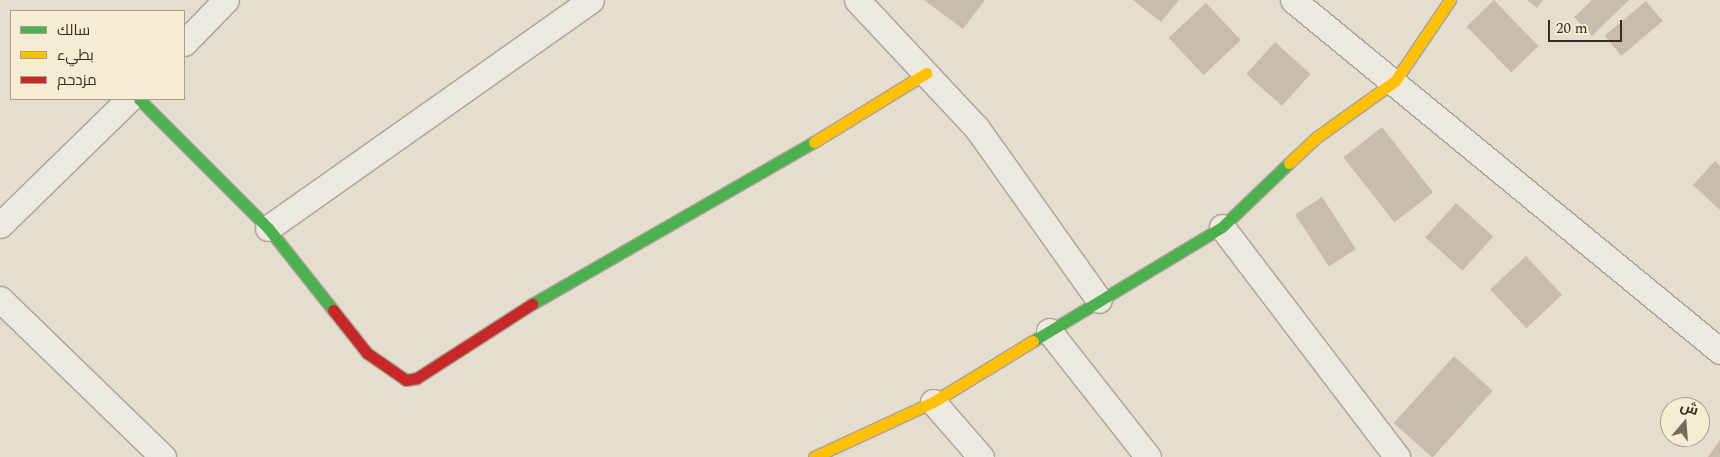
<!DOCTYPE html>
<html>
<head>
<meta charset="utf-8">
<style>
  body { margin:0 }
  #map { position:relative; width:1720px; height:457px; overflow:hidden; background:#e5dece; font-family:Spectral,Cairo,serif }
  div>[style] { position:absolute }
  .building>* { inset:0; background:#c9bcaf; transform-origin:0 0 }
  .roads { filter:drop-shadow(1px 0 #aba397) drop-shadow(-1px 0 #aba397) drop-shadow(0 1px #aba397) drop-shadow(0 -1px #aba397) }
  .street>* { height:25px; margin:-12.5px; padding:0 12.5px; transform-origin:12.5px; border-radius:12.5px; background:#eee9e0 }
  .fast>* { height:11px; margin:-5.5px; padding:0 5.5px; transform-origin:5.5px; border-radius:5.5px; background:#4caf50 }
  .slow>* { height:11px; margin:-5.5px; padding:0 5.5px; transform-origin:5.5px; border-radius:5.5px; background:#ffc107 }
  .jam>* { height:11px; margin:-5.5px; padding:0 5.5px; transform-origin:5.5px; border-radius:5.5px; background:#c62828 }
  span { translate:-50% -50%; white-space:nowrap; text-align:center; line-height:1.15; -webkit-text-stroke:5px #f6ecd4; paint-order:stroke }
  .legend { position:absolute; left:10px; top:10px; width:175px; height:90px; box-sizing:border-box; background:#f6ecd4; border:1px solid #ab9f8b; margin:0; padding:6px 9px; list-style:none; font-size:15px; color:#3a2c1e }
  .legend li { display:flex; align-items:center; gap:10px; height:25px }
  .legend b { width:25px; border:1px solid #ab9f8b }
  .north { position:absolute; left:1660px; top:397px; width:50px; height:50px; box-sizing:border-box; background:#f6ecd4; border:1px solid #ab9f8b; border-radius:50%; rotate:18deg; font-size:14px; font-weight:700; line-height:20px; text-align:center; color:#3a2c1e }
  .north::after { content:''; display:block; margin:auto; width:18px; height:22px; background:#766a5c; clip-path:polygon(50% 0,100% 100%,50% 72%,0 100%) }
  .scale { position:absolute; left:1548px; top:20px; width:74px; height:22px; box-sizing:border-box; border:2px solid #3a2c1e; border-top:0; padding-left:6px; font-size:15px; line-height:18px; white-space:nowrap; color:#3a2c1e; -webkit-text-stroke:4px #f6ecd4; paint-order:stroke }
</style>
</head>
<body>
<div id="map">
  <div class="building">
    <div style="clip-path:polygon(924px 0,985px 0,963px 29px)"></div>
    <div style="clip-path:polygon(1133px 0,1179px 0,1161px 22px)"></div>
    <div style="left:1494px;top:0;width:64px;height:38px;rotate:46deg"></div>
    <div style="clip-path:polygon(1527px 0,1543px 0,1537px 8px)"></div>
    <div style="clip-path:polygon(1592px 0,1629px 0,1592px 36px,1574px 17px)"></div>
    <div style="left:1646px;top:1px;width:26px;height:54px;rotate:50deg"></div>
    <div style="left:1206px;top:3px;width:51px;height:51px;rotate:47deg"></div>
    <div style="left:1275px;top:42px;width:48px;height:43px;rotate:42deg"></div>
    <div style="left:1382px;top:127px;width:83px;height:49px;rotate:52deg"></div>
    <div style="clip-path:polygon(1715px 161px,1720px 166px,1720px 210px,1693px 185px)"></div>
    <div style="left:1322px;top:197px;width:62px;height:32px;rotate:57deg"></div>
    <div style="left:1456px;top:203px;width:50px;height:46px;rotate:42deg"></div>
    <div style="left:1526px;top:256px;width:53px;height:49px;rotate:47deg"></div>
    <div style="left:1454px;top:356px;width:52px;height:90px;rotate:42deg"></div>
    <div style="clip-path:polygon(1720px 440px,1720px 457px,1708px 457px)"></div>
  </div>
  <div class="roads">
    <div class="street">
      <div style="left:857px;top:0;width:174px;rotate:46.9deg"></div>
      <div style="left:976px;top:127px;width:212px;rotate:54.6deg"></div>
      <div style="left:1293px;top:0;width:553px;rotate:39.42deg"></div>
      <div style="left:184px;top:43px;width:60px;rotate:-45.7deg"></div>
      <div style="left:0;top:225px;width:180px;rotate:-44.3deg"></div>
      <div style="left:1222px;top:227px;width:289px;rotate:52.7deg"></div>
      <div style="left:268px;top:228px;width:395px;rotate:-35.2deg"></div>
      <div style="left:0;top:299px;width:227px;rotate:44.1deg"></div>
      <div style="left:1049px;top:331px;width:160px;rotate:51.8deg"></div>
      <div style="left:933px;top:402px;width:73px;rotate:48.9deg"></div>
    </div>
    <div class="fast">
      <div style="left:139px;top:99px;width:182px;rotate:45deg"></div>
      <div style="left:268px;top:228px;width:105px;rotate:51.6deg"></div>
      <div style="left:532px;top:304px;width:325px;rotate:-29.9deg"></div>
      <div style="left:1033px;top:341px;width:221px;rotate:-31.1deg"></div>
      <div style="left:1222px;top:227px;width:93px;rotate:-43.7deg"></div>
    </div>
    <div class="slow">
      <div style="left:814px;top:142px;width:132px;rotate:-31.6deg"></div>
      <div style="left:1289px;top:163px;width:38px;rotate:-43deg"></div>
      <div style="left:1317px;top:137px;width:96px;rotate:-35.7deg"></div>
      <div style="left:1395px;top:81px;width:98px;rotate:-55.8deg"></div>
      <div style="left:814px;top:457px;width:131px;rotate:-24.8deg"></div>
      <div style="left:933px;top:402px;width:117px;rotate:-31.4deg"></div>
    </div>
    <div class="jam">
      <div style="left:333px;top:310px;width:55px;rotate:51.7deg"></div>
      <div style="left:367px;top:353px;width:47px;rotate:34.7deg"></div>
      <div style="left:406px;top:380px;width:11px;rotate:-10deg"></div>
      <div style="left:417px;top:378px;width:137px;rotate:-32.8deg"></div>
    </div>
  </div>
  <ul class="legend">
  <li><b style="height:6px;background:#4caf50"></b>سالك</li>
  <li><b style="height:6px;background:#ffc107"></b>بطيء</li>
  <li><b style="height:6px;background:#c62828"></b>مزدحم</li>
  </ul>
  <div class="north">ش</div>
  <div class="scale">20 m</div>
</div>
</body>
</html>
